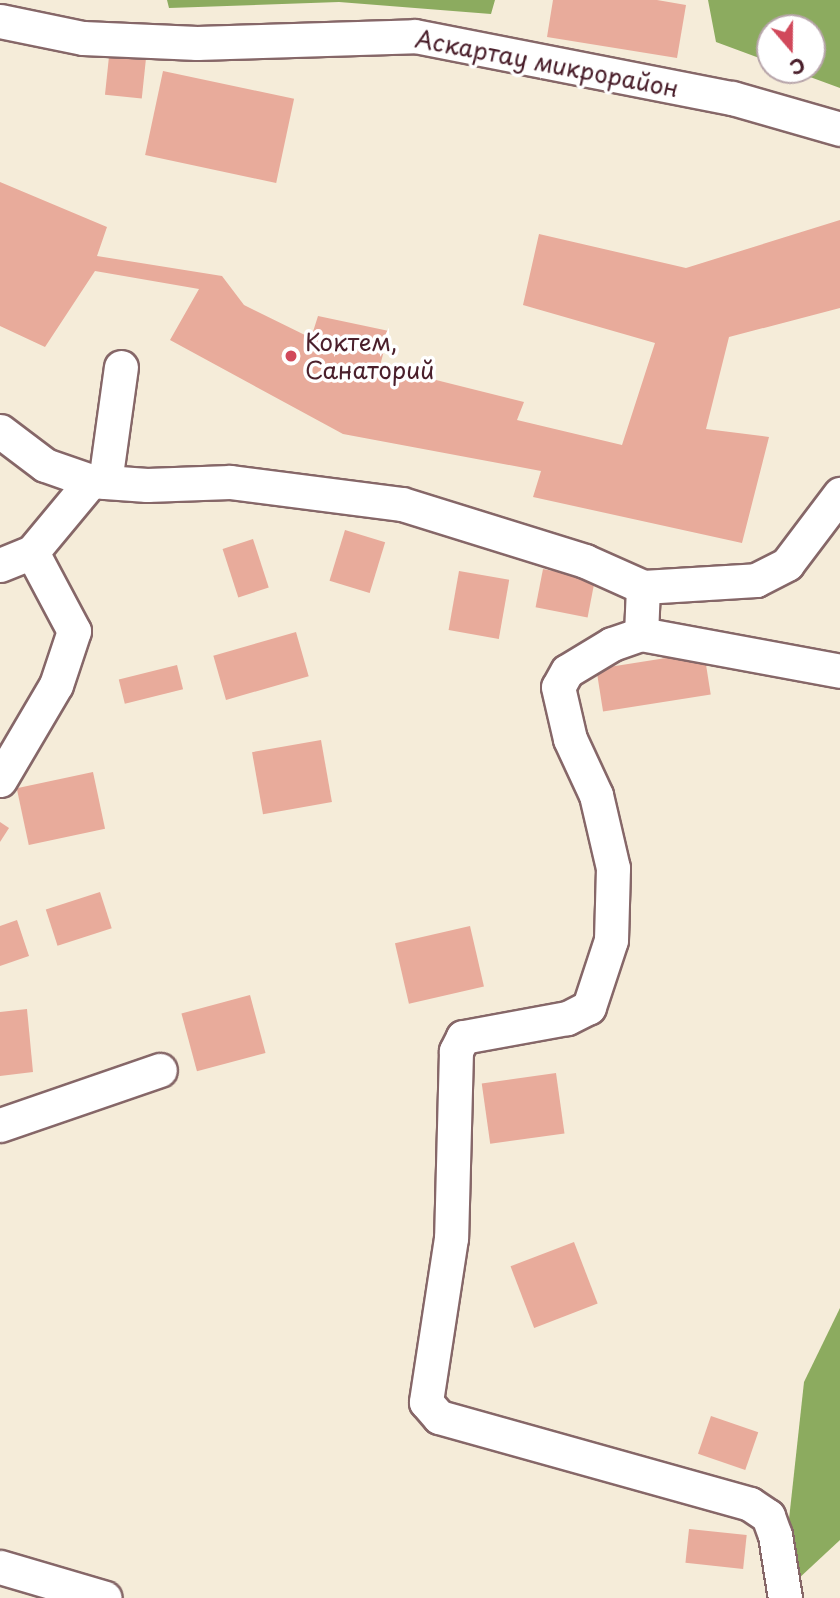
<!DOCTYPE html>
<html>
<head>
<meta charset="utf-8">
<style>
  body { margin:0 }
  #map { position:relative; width:840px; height:1598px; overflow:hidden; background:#f5ecd9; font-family:"Playpen Sans",sans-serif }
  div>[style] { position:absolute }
  .forest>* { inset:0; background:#8cab5f }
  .building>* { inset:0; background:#e8ab9b; transform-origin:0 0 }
  .roads { filter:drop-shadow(2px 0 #866768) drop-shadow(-2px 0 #866768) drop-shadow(0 2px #866768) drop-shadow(0 -2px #866768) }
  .minor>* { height:33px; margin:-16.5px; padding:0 16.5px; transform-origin:16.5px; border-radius:16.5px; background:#fff }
  .dots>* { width:19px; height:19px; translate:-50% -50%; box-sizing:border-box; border:4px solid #fff; border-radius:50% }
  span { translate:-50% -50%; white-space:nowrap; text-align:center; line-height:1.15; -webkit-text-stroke:7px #fff; paint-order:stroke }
  .street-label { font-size:24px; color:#4a1f2b }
  .poi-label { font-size:24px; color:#4a1f2b }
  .left { translate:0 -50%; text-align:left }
  .north { position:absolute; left:756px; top:14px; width:70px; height:70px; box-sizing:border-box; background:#fff; border:2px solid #b7a5aa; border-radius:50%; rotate:160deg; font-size:19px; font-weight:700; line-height:28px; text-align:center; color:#4a1f2b }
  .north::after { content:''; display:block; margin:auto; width:24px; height:32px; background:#d1495b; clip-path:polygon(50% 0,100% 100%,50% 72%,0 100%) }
</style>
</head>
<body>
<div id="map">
  <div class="forest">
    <div style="clip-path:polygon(167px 0,495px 0,491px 14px,339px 2px,169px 8px)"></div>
    <div style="clip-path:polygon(708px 0,840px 0,840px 88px,791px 70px,812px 70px,812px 28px,770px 28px,770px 62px,716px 42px)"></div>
    <div style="clip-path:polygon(840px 1308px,840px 1540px,797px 1580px,784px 1565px,804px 1382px)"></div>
  </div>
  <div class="building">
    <div style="clip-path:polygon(553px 0,657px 0,686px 5px,677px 58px,547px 37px)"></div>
    <div style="left:110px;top:47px;width:37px;height:48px;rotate:6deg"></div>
    <div style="left:163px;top:71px;width:134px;height:86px;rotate:12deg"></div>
    <div style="clip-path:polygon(0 182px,107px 227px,97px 256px,222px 276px,244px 305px,311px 338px,318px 316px,389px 331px,380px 366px,524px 402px,517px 420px,622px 445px,655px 343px,523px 305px,539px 234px,686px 268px,840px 220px,840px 308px,729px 337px,706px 429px,769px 437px,742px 543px,533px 497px,541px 471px,343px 434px,170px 340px,199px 289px,95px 271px,45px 347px,0 326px)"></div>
    <div style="left:345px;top:530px;width:42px;height:53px;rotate:17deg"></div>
    <div style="left:253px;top:539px;width:51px;height:32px;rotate:72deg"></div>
    <div style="left:543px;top:569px;width:53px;height:39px;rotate:11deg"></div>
    <div style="left:459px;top:571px;width:51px;height:60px;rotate:10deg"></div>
    <div style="left:296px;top:632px;width:46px;height:86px;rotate:74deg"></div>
    <div style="left:704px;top:652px;width:43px;height:109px;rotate:81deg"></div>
    <div style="left:177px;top:665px;width:25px;height:60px;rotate:76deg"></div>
    <div style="left:321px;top:740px;width:63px;height:70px;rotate:80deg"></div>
    <div style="left:93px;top:772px;width:58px;height:78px;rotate:78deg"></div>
    <div style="clip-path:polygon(0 822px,9px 828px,0 842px)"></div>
    <div style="left:100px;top:892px;width:38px;height:57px;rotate:72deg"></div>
    <div style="clip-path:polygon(17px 920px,29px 956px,0 966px,0 926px)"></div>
    <div style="left:470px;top:926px;width:62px;height:77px;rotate:77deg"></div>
    <div style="left:250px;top:995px;width:60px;height:71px;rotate:75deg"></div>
    <div style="clip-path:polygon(27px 1009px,33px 1072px,0 1076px,0 1012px)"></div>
    <div style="left:556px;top:1073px;width:61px;height:75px;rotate:82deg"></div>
    <div style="left:574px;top:1242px;width:66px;height:68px;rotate:69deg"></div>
    <div style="left:711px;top:1416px;width:50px;height:40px;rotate:19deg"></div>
    <div style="left:689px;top:1529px;width:58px;height:34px;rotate:6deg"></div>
  </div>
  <div class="roads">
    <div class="minor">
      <div style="left:0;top:21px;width:85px;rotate:11.6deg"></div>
      <div style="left:83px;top:38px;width:114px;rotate:2.5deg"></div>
      <div style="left:197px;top:43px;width:218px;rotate:-1.8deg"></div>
      <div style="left:415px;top:36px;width:323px;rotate:11.1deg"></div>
      <div style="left:732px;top:98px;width:112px;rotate:16deg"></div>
      <div style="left:0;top:431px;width:56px;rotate:37.1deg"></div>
      <div style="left:45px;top:465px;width:49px;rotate:19.2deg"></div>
      <div style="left:91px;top:481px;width:56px;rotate:4.1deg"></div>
      <div style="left:147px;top:485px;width:83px;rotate:-2.1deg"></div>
      <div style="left:230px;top:482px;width:173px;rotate:7.3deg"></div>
      <div style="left:402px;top:504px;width:192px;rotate:17.3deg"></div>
      <div style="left:585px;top:561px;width:64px;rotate:24.1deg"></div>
      <div style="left:643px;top:587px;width:47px;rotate:92.4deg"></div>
      <div style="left:641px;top:634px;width:202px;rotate:10.5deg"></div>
      <div style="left:105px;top:482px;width:116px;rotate:-82.1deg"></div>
      <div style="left:0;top:565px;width:35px;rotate:-22deg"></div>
      <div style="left:32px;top:552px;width:92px;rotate:-50.3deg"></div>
      <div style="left:643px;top:587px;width:113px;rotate:-3.5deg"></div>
      <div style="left:756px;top:580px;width:35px;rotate:-27deg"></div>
      <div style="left:787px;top:564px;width:88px;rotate:-52.9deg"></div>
      <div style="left:641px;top:634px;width:31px;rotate:161deg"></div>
      <div style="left:612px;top:644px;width:52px;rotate:149deg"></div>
      <div style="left:567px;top:671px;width:18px;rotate:119deg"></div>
      <div style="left:558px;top:687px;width:53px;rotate:77deg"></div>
      <div style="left:570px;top:739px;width:62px;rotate:65.1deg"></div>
      <div style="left:596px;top:795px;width:75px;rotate:76.9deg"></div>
      <div style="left:613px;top:868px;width:72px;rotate:91.6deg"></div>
      <div style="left:611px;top:940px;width:71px;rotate:108.2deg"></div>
      <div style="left:589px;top:1007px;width:25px;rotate:153deg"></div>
      <div style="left:567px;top:1018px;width:106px;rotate:169.6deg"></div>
      <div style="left:463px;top:1037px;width:16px;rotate:117deg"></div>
      <div style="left:456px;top:1051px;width:187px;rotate:91.5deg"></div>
      <div style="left:451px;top:1238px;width:166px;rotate:98.7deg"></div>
      <div style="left:426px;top:1402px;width:20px;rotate:49deg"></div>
      <div style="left:439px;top:1417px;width:323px;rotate:15.6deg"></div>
      <div style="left:750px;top:1504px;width:22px;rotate:34deg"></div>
      <div style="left:768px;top:1516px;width:20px;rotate:70deg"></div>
      <div style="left:775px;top:1535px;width:64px;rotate:81deg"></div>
      <div style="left:0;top:780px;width:110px;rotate:-59.5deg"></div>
      <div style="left:56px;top:685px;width:57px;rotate:-71.6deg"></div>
      <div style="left:74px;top:631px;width:89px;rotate:-118deg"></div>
      <div style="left:0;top:1125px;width:169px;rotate:-19deg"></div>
      <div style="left:0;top:1567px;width:109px;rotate:16.4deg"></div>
    </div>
  </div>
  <div class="dots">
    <div style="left:291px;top:356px;background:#d1495b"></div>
  </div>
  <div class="street-label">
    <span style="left:547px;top:63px;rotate:11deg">Аскартау микрорайон</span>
  </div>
  <div class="poi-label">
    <span class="left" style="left:305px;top:356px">Коктем,<br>Санаторий</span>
  </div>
  <div class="north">С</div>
</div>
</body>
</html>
